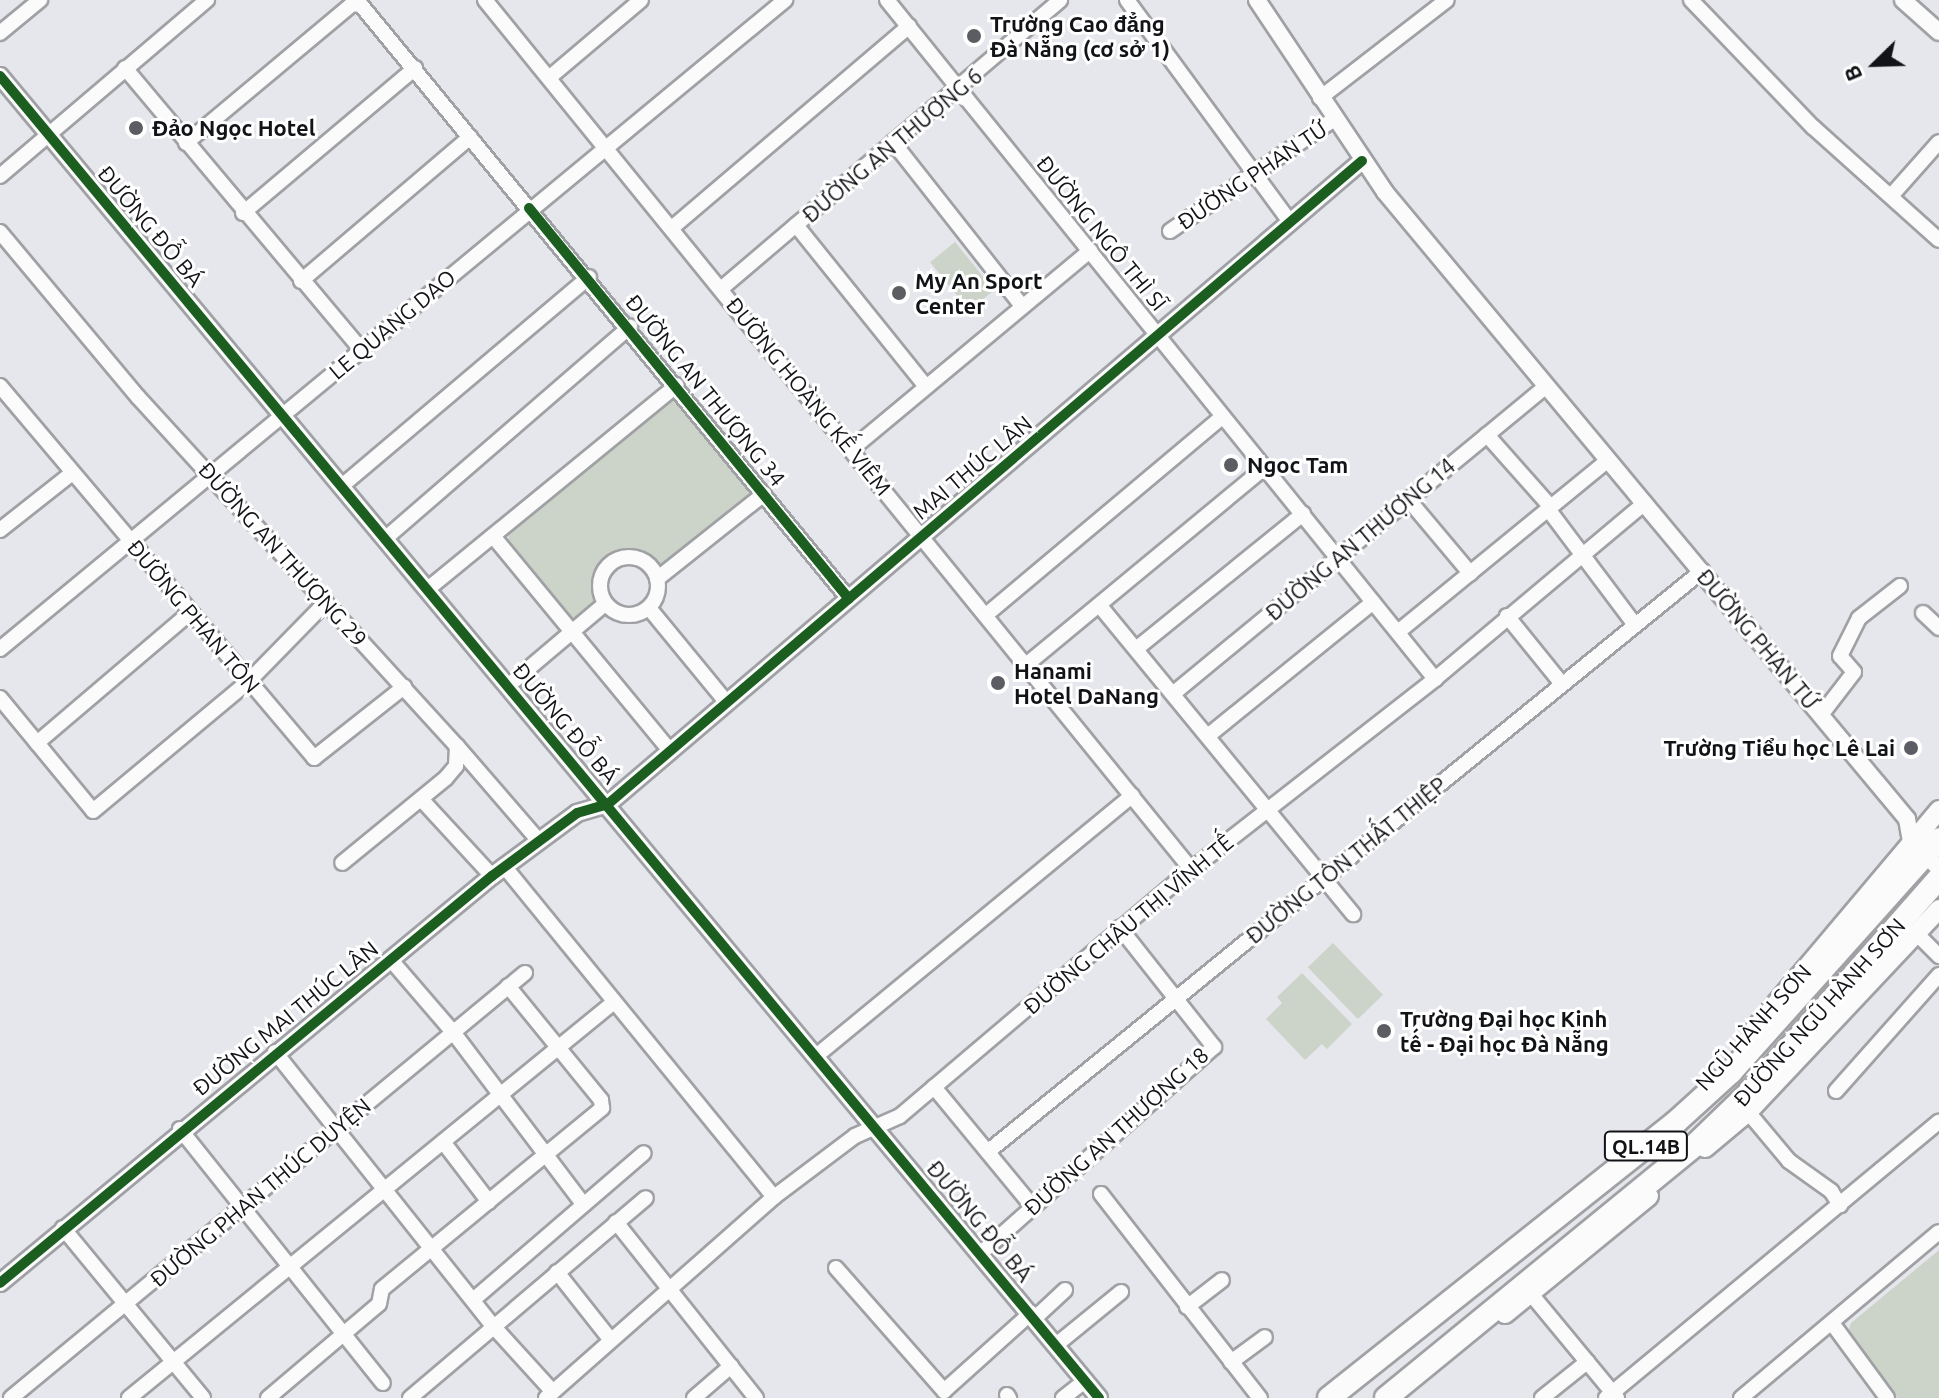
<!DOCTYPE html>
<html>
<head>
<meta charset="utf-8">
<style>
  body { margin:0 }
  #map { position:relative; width:1939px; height:1398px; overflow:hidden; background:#e6e7ed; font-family:Ubuntu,sans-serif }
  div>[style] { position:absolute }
  .green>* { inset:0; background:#ccd4c9; transform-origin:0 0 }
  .roads { filter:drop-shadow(2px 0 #a0a1a4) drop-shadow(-2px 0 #a0a1a4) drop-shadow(0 2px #a0a1a4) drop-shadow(0 -2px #a0a1a4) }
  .minor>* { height:14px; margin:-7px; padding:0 7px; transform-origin:7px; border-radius:7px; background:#fbfbfc }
  .minor>.ring { margin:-7px; padding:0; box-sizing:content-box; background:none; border:14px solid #fbfbfc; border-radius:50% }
  .tertiary>* { height:16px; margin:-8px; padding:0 8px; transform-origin:8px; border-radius:8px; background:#fbfbfc }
  .secondary>* { height:18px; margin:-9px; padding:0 9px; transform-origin:9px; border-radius:9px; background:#fbfbfc }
  .trunk>* { height:22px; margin:-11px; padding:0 11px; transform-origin:11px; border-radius:11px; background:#fbfbfc }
  .cycleway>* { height:10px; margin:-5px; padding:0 5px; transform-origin:5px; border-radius:5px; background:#1b5e20 }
  .dots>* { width:22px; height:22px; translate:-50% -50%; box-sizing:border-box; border:4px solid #fff; border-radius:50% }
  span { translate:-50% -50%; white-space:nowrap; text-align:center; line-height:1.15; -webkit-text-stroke:6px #fff; paint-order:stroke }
  .shield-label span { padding:2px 6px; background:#fff; border:2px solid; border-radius:6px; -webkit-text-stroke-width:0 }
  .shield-label { font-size:20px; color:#121317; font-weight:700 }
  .poi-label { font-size:22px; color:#121317; font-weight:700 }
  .left { translate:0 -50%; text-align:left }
  .right { translate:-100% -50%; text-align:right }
  .street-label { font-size:22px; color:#121317 }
  .north { position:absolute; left:1835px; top:24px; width:80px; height:80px; -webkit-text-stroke:6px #fff; paint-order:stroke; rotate:247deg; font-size:22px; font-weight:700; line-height:32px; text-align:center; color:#121317 }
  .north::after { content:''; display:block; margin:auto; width:28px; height:36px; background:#121317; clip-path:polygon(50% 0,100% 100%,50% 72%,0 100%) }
</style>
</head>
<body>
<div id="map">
  <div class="green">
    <div style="left:955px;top:242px;width:62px;height:32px;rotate:51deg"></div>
    <div style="clip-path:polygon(670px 400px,681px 404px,748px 486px,749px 496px,667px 568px,642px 553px,612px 555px,594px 576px,593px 606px,579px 619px,569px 620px,508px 542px,509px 529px)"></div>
    <div style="left:1333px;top:943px;width:72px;height:35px;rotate:46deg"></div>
    <div style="clip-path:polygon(1302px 973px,1352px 1024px,1327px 1049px,1322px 1044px,1305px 1060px,1266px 1019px,1282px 1003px,1277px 997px)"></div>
    <div style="clip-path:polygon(1939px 1250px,1939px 1398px,1897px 1398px,1847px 1335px,1851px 1323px)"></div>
  </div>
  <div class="roads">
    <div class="minor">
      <div style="left:485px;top:0;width:1120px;rotate:50.91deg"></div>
      <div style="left:887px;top:0;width:873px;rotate:51.09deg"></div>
      <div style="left:1127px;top:0;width:275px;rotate:53.7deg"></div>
      <div style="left:1691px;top:0;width:176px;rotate:46.2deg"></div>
      <div style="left:1813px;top:127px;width:169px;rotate:41.9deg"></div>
      <div style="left:0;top:33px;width:52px;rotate:-39.5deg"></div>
      <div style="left:125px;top:68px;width:368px;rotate:50deg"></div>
      <div style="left:550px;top:77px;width:119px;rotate:-40.2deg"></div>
      <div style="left:1320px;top:98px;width:160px;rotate:-37.7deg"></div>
      <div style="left:893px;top:142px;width:209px;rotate:51.8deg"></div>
      <div style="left:186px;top:143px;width:217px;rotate:-39.9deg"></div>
      <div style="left:352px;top:4px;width:9px;rotate:6deg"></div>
      <div style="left:361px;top:5px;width:769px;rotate:50.6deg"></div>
      <div style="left:0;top:176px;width:272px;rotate:-40.4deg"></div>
      <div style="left:1891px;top:196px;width:72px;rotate:-48.4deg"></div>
      <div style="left:243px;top:213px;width:225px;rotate:-40.1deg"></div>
      <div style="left:796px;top:225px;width:204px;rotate:51.2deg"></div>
      <div style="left:673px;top:227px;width:310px;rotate:-40.4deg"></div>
      <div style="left:1170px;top:231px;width:199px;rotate:-34.3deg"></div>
      <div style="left:0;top:232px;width:215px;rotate:50.1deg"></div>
      <div style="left:138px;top:397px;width:473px;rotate:47.6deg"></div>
      <div style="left:457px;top:746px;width:20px;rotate:93deg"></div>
      <div style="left:456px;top:766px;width:16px;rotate:130deg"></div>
      <div style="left:446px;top:778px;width:134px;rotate:140.7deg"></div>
      <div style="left:301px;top:281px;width:222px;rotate:-40.4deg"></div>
      <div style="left:722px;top:288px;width:444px;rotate:-40.4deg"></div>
      <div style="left:0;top:386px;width:487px;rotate:49.8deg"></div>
      <div style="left:314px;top:758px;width:115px;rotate:-38.3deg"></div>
      <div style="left:1487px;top:435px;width:96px;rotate:48.4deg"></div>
      <div style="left:852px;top:449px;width:310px;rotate:-39.8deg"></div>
      <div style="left:343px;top:485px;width:322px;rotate:-40.2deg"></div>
      <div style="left:1408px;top:499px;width:97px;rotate:50deg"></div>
      <div style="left:1548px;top:509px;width:145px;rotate:53.1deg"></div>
      <div style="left:0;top:530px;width:90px;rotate:-38.3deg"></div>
      <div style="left:493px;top:536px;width:278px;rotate:50.5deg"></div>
      <div style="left:386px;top:538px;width:323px;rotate:-40.9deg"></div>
      <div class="ring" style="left:600px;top:557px;width:44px;height:44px"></div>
      <div style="left:657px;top:579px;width:137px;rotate:-38.5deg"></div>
      <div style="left:429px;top:588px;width:320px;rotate:-39.3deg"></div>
      <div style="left:1100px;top:606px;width:399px;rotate:50.6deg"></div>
      <div style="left:649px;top:608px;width:123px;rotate:50.6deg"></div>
      <div style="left:1923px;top:613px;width:22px;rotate:43deg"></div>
      <div style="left:986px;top:615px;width:309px;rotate:-40deg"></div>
      <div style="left:1507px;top:616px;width:87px;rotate:51deg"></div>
      <div style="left:1398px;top:632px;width:271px;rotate:-39.3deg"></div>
      <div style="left:0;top:649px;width:1019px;rotate:-39.58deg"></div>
      <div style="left:1136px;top:649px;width:215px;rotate:-39deg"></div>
      <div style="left:1026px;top:665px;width:310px;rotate:-39.6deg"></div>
      <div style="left:509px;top:685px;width:126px;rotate:-40.2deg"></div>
      <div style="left:1174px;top:693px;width:482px;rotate:-39.5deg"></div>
      <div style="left:0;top:698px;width:146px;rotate:50.5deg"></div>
      <div style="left:93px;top:811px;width:202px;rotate:-39.8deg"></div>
      <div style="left:248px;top:682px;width:110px;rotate:-45.7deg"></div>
      <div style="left:1821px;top:715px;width:54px;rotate:-52.5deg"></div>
      <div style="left:1854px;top:672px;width:21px;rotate:-131deg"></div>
      <div style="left:1840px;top:656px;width:42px;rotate:-63.4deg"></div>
      <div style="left:1859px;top:618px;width:52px;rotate:-38deg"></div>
      <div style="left:1209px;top:735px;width:211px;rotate:-39deg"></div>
      <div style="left:37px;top:743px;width:201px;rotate:-40.4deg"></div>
      <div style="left:457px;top:746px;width:125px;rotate:49.2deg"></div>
      <div style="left:421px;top:799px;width:105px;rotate:47.3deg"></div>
      <div style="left:504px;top:866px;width:427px;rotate:50.8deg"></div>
      <div style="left:1916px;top:933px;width:33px;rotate:45deg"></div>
      <div style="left:391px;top:960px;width:95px;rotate:49.3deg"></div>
      <div style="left:453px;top:1032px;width:216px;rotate:52.9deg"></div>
      <div style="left:275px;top:1052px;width:350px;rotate:51.5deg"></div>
      <div style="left:493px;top:1326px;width:89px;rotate:47.7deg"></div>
      <div style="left:815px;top:1057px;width:411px;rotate:-39.5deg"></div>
      <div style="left:934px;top:1087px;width:156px;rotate:50.5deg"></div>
      <div style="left:1836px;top:1091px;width:155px;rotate:-48.4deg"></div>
      <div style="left:1748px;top:1112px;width:64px;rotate:50.1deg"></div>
      <div style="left:1789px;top:1161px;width:52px;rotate:35.5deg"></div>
      <div style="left:1831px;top:1191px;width:17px;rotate:57deg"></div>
      <div style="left:180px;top:1129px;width:325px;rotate:51.4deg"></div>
      <div style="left:444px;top:1143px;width:74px;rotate:52.7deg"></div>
      <div style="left:990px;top:1150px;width:918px;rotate:-39.12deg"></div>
      <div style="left:1101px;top:1194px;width:259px;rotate:52.1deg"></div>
      <div style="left:616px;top:1222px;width:225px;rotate:51.5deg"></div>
      <div style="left:63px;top:1228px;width:220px;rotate:50.5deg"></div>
      <div style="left:981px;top:1253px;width:311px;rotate:-41.5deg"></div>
      <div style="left:1214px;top:1047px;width:152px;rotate:-128.3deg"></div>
      <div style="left:836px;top:1268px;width:164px;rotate:48.7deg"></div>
      <div style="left:944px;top:1391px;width:117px;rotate:-41.9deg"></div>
      <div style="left:557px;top:1272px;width:85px;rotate:51.7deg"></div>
      <div style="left:1531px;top:1294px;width:135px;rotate:50.4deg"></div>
      <div style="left:473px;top:1300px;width:225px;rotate:-40.7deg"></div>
      <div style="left:1187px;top:1307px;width:44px;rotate:-37.6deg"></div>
      <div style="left:1035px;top:1318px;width:41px;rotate:-43deg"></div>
      <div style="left:1832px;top:1323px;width:93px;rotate:53.7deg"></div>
      <div style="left:1056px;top:1345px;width:84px;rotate:-39.2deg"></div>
      <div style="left:1231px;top:1362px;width:42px;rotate:-36.3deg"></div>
      <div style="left:1007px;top:1395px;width:4px;rotate:56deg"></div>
      <div style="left:11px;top:1398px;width:667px;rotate:-39.59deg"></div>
      <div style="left:129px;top:1398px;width:626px;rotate:-39.23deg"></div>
      <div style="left:268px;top:1398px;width:145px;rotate:-40.3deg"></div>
      <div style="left:379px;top:1304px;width:15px;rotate:-79deg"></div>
      <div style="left:382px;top:1289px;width:285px;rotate:-39.4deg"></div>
      <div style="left:602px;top:1108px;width:8px;rotate:-97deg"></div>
      <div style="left:601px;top:1100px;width:147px;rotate:-129.2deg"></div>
      <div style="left:410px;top:1398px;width:309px;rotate:-40.3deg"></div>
      <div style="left:546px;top:1398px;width:304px;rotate:-41.4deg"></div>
      <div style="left:774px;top:1197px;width:101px;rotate:-37deg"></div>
      <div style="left:855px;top:1136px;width:49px;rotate:-24deg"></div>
      <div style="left:900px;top:1116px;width:371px;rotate:-40.3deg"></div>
      <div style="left:1183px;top:876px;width:320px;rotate:-38deg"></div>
      <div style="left:1435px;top:679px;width:274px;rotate:-40deg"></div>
      <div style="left:694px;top:1398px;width:49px;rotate:-40.9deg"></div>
      <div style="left:1063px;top:1398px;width:28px;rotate:-38deg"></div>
      <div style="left:1542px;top:1398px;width:58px;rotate:-38.7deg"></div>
      <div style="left:1606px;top:1398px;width:433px;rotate:-39.7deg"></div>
      <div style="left:1741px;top:1398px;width:258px;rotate:-40deg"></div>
    </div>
    <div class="tertiary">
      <div style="left:1257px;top:0;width:231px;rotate:56.3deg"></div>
      <div style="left:1385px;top:192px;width:816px;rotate:50.22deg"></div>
      <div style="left:1903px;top:0;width:48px;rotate:41.6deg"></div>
      <div style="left:0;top:76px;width:1719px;rotate:50.26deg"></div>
      <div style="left:1907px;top:819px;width:22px;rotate:80deg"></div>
      <div style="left:1911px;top:841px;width:39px;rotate:44deg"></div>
      <div style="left:0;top:1283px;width:639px;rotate:-39.6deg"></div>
      <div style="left:492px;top:876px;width:106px;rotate:-36.5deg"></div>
      <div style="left:577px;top:813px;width:32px;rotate:-16deg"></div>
      <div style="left:608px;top:804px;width:991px;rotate:-40.46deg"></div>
    </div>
    <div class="secondary">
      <div style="left:1753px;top:1031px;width:289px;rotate:-49.9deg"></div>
      <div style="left:1705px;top:1148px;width:56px;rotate:-39.9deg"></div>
      <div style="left:1748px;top:1112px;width:279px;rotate:-46.7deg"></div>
      <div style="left:1505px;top:1314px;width:186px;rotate:-39.3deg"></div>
    </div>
    <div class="trunk">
      <div style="left:1329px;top:1398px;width:443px;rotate:-38.5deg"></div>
      <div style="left:1676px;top:1122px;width:74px;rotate:-42.3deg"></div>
      <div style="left:1731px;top:1072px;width:312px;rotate:-48.2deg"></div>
      <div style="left:1386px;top:1398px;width:402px;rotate:-39.3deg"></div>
      <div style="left:1697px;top:1143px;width:85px;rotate:-44deg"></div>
      <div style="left:1758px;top:1084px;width:274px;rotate:-48.7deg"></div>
    </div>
  </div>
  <div class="cycleway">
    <div style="left:0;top:76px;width:1719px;rotate:50.26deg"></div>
    <div style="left:529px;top:208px;width:505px;rotate:50.7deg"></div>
    <div style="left:0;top:1283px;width:639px;rotate:-39.6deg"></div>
    <div style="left:492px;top:876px;width:106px;rotate:-36.5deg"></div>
    <div style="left:577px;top:813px;width:32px;rotate:-16deg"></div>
    <div style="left:608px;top:804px;width:991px;rotate:-40.46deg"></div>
  </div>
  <div class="dots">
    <div style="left:974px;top:36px;background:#5c5d62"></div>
    <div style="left:136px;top:128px;background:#5c5d62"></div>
    <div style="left:899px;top:293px;background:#5c5d62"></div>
    <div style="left:1231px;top:465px;background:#5c5d62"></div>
    <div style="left:998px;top:683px;background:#5c5d62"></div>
    <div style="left:1911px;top:748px;background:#5c5d62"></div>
    <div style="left:1384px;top:1031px;background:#5c5d62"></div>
  </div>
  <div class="shield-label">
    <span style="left:1646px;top:1146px">QL.14B</span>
  </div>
  <div class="poi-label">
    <span class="left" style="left:990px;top:36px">Trường Cao đẳng<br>Đà Nẵng (cơ sở 1)</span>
    <span class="left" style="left:152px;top:128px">Đảo Ngọc Hotel</span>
    <span class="left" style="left:915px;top:293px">My An Sport<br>Center</span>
    <span class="left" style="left:1247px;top:465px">Ngoc Tam</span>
    <span class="left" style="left:1014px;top:683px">Hanami<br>Hotel DaNang</span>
    <span class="right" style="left:1895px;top:748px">Trường Tiểu học Lê Lai</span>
    <span class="left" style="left:1400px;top:1031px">Trường Đại học Kinh<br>tế - Đại học Đà Nẵng</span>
  </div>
  <div class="street-label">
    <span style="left:892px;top:145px;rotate:-40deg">ĐƯỜNG AN THƯỢNG 6</span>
    <span style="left:1252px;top:175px;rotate:-34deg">ĐƯỜNG PHAN TỨ</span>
    <span style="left:151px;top:226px;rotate:50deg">ĐƯỜNG ĐỖ BÁ</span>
    <span style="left:1102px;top:233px;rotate:51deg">ĐƯỜNG NGÔ THÌ SĨ</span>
    <span style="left:392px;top:324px;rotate:-40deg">LE QUANG DAO</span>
    <span style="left:706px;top:390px;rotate:51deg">ĐƯỜNG AN THƯỢNG 34</span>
    <span style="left:809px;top:396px;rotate:51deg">ĐƯỜNG HOÀNG KẾ VIÊM</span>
    <span style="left:972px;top:467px;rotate:-40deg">MAI THÚC LÂN</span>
    <span style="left:1360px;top:539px;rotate:-40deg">ĐƯỜNG AN THƯỢNG 14</span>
    <span style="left:283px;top:554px;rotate:48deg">ĐƯỜNG AN THƯỢNG 29</span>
    <span style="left:194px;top:616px;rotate:50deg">ĐƯỜNG PHAN TÔN</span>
    <span style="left:1758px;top:639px;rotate:50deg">ĐƯỜNG PHAN TỨ</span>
    <span style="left:566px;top:723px;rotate:50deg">ĐƯỜNG ĐỖ BÁ</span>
    <span style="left:1346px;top:860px;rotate:-39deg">ĐƯỜNG TÔN THẤT THIỆP</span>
    <span style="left:1128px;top:924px;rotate:-40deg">ĐƯỜNG CHÂU THỊ VĨNH TẾ</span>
    <span style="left:1819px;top:1012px;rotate:-48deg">ĐƯỜNG NGŨ HÀNH SƠN</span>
    <span style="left:285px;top:1018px;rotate:-39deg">ĐƯỜNG MAI THÚC LÂN</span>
    <span style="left:1753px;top:1027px;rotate:-48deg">NGŨ HÀNH SƠN</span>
    <span style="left:1116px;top:1131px;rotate:-42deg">ĐƯỜNG AN THƯỢNG 18</span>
    <span style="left:260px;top:1192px;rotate:-40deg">ĐƯỜNG PHAN THÚC DUYỆN</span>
    <span style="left:980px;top:1221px;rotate:50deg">ĐƯỜNG ĐỖ BÁ</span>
  </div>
  <div class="north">B</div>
</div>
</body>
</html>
